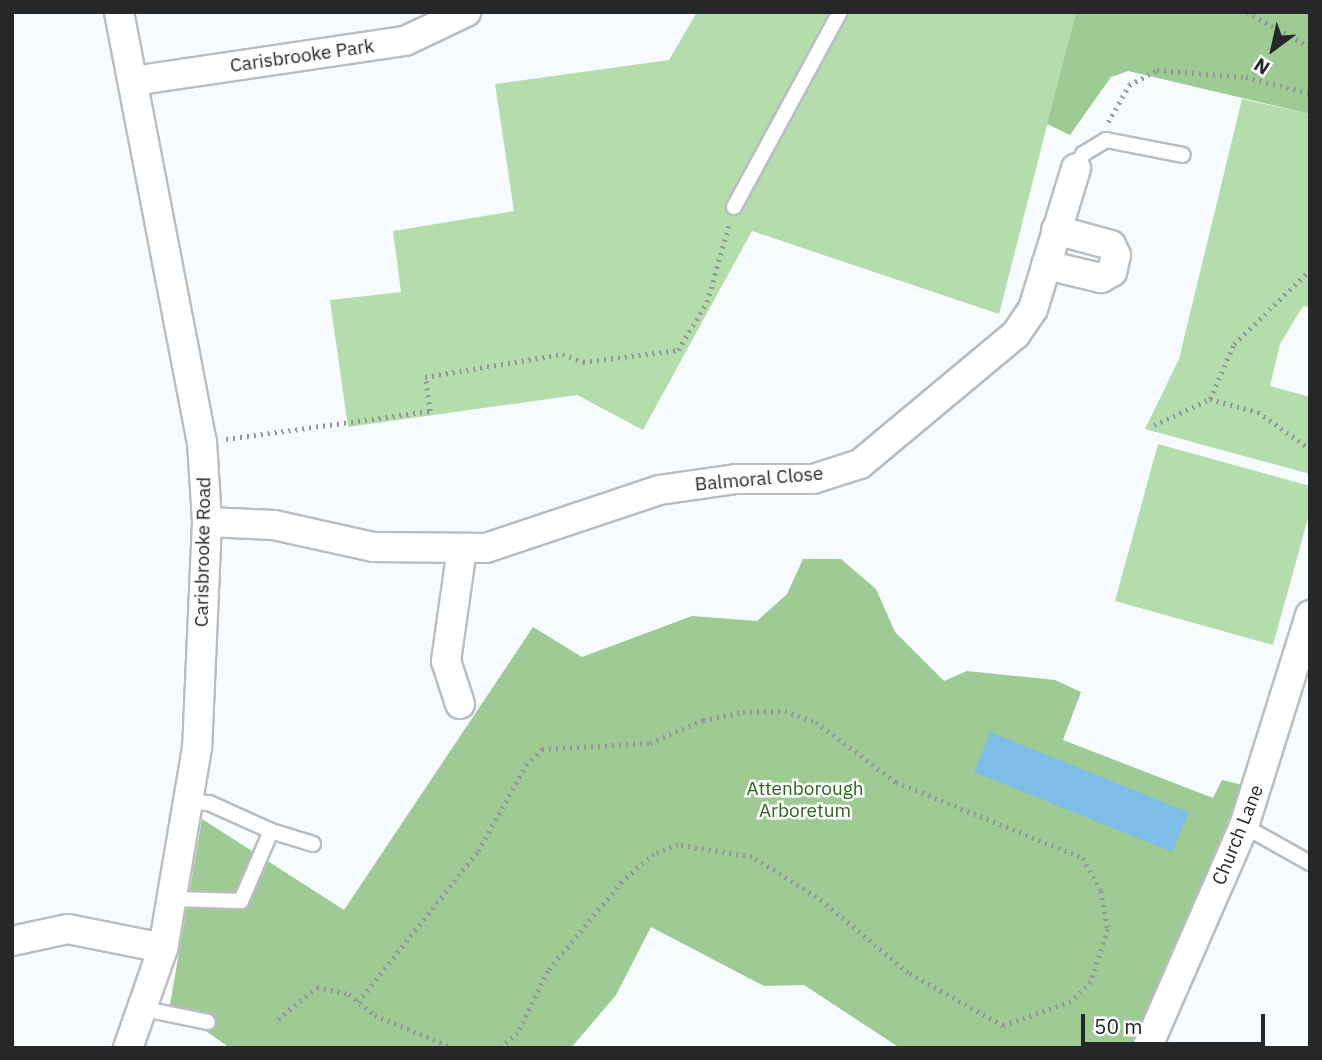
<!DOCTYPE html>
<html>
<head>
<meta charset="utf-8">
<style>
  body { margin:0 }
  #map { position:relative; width:1322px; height:1060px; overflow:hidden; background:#f6fbff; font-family:"IBM Plex Sans",sans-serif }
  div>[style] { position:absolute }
  .green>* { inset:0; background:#b5ddab }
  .forest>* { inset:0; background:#9eca93 }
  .water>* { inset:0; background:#7ebde8; transform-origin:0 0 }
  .path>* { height:4.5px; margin-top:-2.25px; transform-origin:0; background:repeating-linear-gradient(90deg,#93979a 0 2px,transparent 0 7px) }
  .roads { filter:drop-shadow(2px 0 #b9bec3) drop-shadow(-2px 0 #b9bec3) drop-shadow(0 2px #b9bec3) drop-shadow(0 -2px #b9bec3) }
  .service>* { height:14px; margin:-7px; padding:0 7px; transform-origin:7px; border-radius:7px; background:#fff }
  .minor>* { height:28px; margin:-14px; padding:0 14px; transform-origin:14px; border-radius:14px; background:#fff }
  span { translate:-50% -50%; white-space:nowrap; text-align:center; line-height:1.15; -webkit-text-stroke:5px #fff; paint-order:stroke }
  .street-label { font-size:19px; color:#252729 }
  .park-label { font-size:19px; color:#2d641c }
  .frame { position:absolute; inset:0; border:14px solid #252729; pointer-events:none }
  .north { position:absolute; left:1238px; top:14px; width:70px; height:70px; -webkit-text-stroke:5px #fff; paint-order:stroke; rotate:213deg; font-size:19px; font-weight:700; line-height:28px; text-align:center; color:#252729 }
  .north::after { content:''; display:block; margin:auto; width:24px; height:32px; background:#252729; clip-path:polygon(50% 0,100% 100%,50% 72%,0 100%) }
  .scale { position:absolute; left:1081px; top:1014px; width:184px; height:32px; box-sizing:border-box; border:4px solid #252729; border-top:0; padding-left:9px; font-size:21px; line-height:24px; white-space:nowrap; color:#252729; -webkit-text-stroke:5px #fff; paint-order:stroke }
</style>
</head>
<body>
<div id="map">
  <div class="green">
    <div style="clip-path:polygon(697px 12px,1076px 12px,999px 314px,752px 231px,643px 430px,577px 395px,348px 427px,330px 300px,401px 292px,393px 231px,514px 211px,495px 84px,669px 60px)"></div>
    <div style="clip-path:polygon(1242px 99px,1310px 114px,1310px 307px,1303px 306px,1280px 344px,1270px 386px,1310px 397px,1310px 474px,1145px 429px,1179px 359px)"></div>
    <div style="clip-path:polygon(1158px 444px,1310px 486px,1310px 511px,1273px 645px,1115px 601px)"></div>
  </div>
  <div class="forest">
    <div style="clip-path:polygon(1076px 12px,1310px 12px,1310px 114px,1128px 71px,1111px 77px,1070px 135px,1047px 124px)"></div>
    <div style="clip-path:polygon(803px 559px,841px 559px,876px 589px,895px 632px,944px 681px,967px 671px,1055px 680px,1081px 692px,1063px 740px,1213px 798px,1222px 780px,1243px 785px,1134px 1048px,900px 1048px,804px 985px,764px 986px,651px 927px,616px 995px,571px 1048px,230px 1048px,203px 1029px,167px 1022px,202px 819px,344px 910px,533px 627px,582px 657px,692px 616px,757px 621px,787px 594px)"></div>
  </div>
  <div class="water">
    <div style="left:990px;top:732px;width:214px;height:43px;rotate:22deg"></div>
  </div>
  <div class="path">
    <div style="left:1247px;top:12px;width:72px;rotate:29.1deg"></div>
    <div style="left:1108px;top:122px;width:43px;rotate:-60.4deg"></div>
    <div style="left:1129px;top:85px;width:32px;rotate:-28deg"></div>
    <div style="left:1157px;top:70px;width:89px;rotate:4.5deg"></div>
    <div style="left:1246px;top:77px;width:66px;rotate:14deg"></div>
    <div style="left:1210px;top:399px;width:60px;rotate:-66.4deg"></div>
    <div style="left:1234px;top:344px;width:106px;rotate:-44.2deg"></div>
    <div style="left:1154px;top:425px;width:62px;rotate:-24.9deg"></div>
    <div style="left:1210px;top:399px;width:50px;rotate:15.2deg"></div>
    <div style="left:1258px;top:412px;width:64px;rotate:35.4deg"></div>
    <div style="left:226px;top:439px;width:206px;rotate:-7.8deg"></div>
    <div style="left:430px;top:411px;width:34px;rotate:-98deg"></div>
    <div style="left:425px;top:377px;width:140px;rotate:-9.5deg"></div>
    <div style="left:563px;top:354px;width:22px;rotate:22deg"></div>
    <div style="left:583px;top:362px;width:96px;rotate:-7.2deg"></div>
    <div style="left:678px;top:350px;width:56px;rotate:-58.9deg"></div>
    <div style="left:707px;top:302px;width:81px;rotate:-74.2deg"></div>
    <div style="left:358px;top:1002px;width:193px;rotate:-51.5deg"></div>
    <div style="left:478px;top:851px;width:98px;rotate:-60.8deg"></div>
    <div style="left:526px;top:765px;width:23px;rotate:-45deg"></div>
    <div style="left:542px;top:749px;width:108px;rotate:-3.2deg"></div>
    <div style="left:650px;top:743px;width:58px;rotate:-23.5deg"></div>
    <div style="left:703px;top:720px;width:41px;rotate:-11.3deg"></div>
    <div style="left:743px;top:712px;width:42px;rotate:-1.4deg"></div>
    <div style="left:785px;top:711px;width:33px;rotate:20deg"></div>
    <div style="left:816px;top:722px;width:100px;rotate:36.9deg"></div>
    <div style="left:896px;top:782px;width:202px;rotate:22.1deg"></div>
    <div style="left:1083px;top:858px;width:38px;rotate:61deg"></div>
    <div style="left:1101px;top:891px;width:39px;rotate:80deg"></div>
    <div style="left:1108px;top:929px;width:56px;rotate:107.8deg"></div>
    <div style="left:1091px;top:982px;width:28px;rotate:135deg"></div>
    <div style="left:1071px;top:1002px;width:72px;rotate:160.6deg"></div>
    <div style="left:1003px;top:1026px;width:109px;rotate:-150.8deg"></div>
    <div style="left:908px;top:973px;width:112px;rotate:-140.1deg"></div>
    <div style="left:822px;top:901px;width:83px;rotate:-147.8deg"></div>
    <div style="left:752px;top:857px;width:75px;rotate:-170.8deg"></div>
    <div style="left:678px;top:845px;width:26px;rotate:159deg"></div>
    <div style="left:654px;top:854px;width:43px;rotate:138.8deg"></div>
    <div style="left:622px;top:882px;width:116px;rotate:129.7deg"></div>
    <div style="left:548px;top:971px;width:69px;rotate:115.8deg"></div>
    <div style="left:518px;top:1033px;width:23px;rotate:140deg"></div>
    <div style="left:278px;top:1019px;width:50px;rotate:-39.4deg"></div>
    <div style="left:317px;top:987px;width:33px;rotate:12deg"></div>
    <div style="left:349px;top:994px;width:33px;rotate:39deg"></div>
    <div style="left:375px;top:1015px;width:85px;rotate:22.9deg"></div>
  </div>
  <div class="roads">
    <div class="service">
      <div style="left:1076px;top:168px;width:16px;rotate:-63deg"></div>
      <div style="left:1083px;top:154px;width:27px;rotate:-31deg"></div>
      <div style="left:1106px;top:140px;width:78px;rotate:11deg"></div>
      <div style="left:734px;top:207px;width:222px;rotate:-61.5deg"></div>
      <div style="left:188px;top:802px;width:21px;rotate:3deg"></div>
      <div style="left:209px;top:803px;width:68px;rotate:24.3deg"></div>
      <div style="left:1244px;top:826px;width:76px;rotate:29.3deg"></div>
      <div style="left:173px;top:899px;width:68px;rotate:1.7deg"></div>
      <div style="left:241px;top:901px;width:76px;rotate:-66.8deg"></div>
      <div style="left:271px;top:831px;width:44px;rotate:17.2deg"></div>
      <div style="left:145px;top:1009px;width:64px;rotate:11.7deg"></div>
    </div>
    <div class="minor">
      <div style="left:119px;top:12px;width:438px;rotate:79.1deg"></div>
      <div style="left:202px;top:442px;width:80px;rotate:86.4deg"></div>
      <div style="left:207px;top:522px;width:226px;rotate:92.5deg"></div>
      <div style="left:197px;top:748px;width:203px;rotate:99.6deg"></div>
      <div style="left:163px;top:948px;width:106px;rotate:109.3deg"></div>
      <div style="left:133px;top:81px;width:275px;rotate:-8.4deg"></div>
      <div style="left:405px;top:41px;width:68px;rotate:-25.4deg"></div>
      <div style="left:1046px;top:265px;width:57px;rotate:13.3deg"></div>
      <div style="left:1101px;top:278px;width:13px;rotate:-29deg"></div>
      <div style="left:1112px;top:272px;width:17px;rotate:-77deg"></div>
      <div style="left:1116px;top:255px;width:11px;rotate:-117deg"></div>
      <div style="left:1111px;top:245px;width:57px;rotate:-164.7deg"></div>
      <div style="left:207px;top:522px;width:67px;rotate:2.6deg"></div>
      <div style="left:274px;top:525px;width:101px;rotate:12.5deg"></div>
      <div style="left:373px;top:547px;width:113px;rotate:0.5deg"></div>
      <div style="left:486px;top:548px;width:182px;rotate:-18.5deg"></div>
      <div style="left:659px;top:490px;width:78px;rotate:-8.1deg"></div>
      <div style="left:736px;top:479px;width:77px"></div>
      <div style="left:813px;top:479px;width:49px;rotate:-17.7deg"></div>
      <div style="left:860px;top:464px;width:203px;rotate:-39.8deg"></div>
      <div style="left:1016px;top:334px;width:30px;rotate:-56deg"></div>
      <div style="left:1033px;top:309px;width:147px;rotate:-73deg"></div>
      <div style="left:460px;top:704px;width:45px;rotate:-108deg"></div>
      <div style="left:446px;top:661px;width:114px;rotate:-81.9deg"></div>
      <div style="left:12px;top:941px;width:57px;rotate:-12.1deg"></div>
      <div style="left:68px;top:929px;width:97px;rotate:11.3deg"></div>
      <div style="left:1147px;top:1048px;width:242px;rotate:-66.4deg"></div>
      <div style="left:1244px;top:826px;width:221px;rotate:-72.6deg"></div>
    </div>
  </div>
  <div class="street-label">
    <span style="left:302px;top:56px;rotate:-8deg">Carisbrooke Park</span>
    <span style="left:759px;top:479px;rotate:-5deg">Balmoral Close</span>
    <span style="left:203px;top:552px;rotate:-89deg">Carisbrooke Road</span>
    <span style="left:1238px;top:835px;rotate:-68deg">Church Lane</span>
  </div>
  <div class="park-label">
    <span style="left:805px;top:800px">Attenborough<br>Arboretum</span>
  </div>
  <div class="frame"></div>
  <div class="north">N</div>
  <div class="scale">50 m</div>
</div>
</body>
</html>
